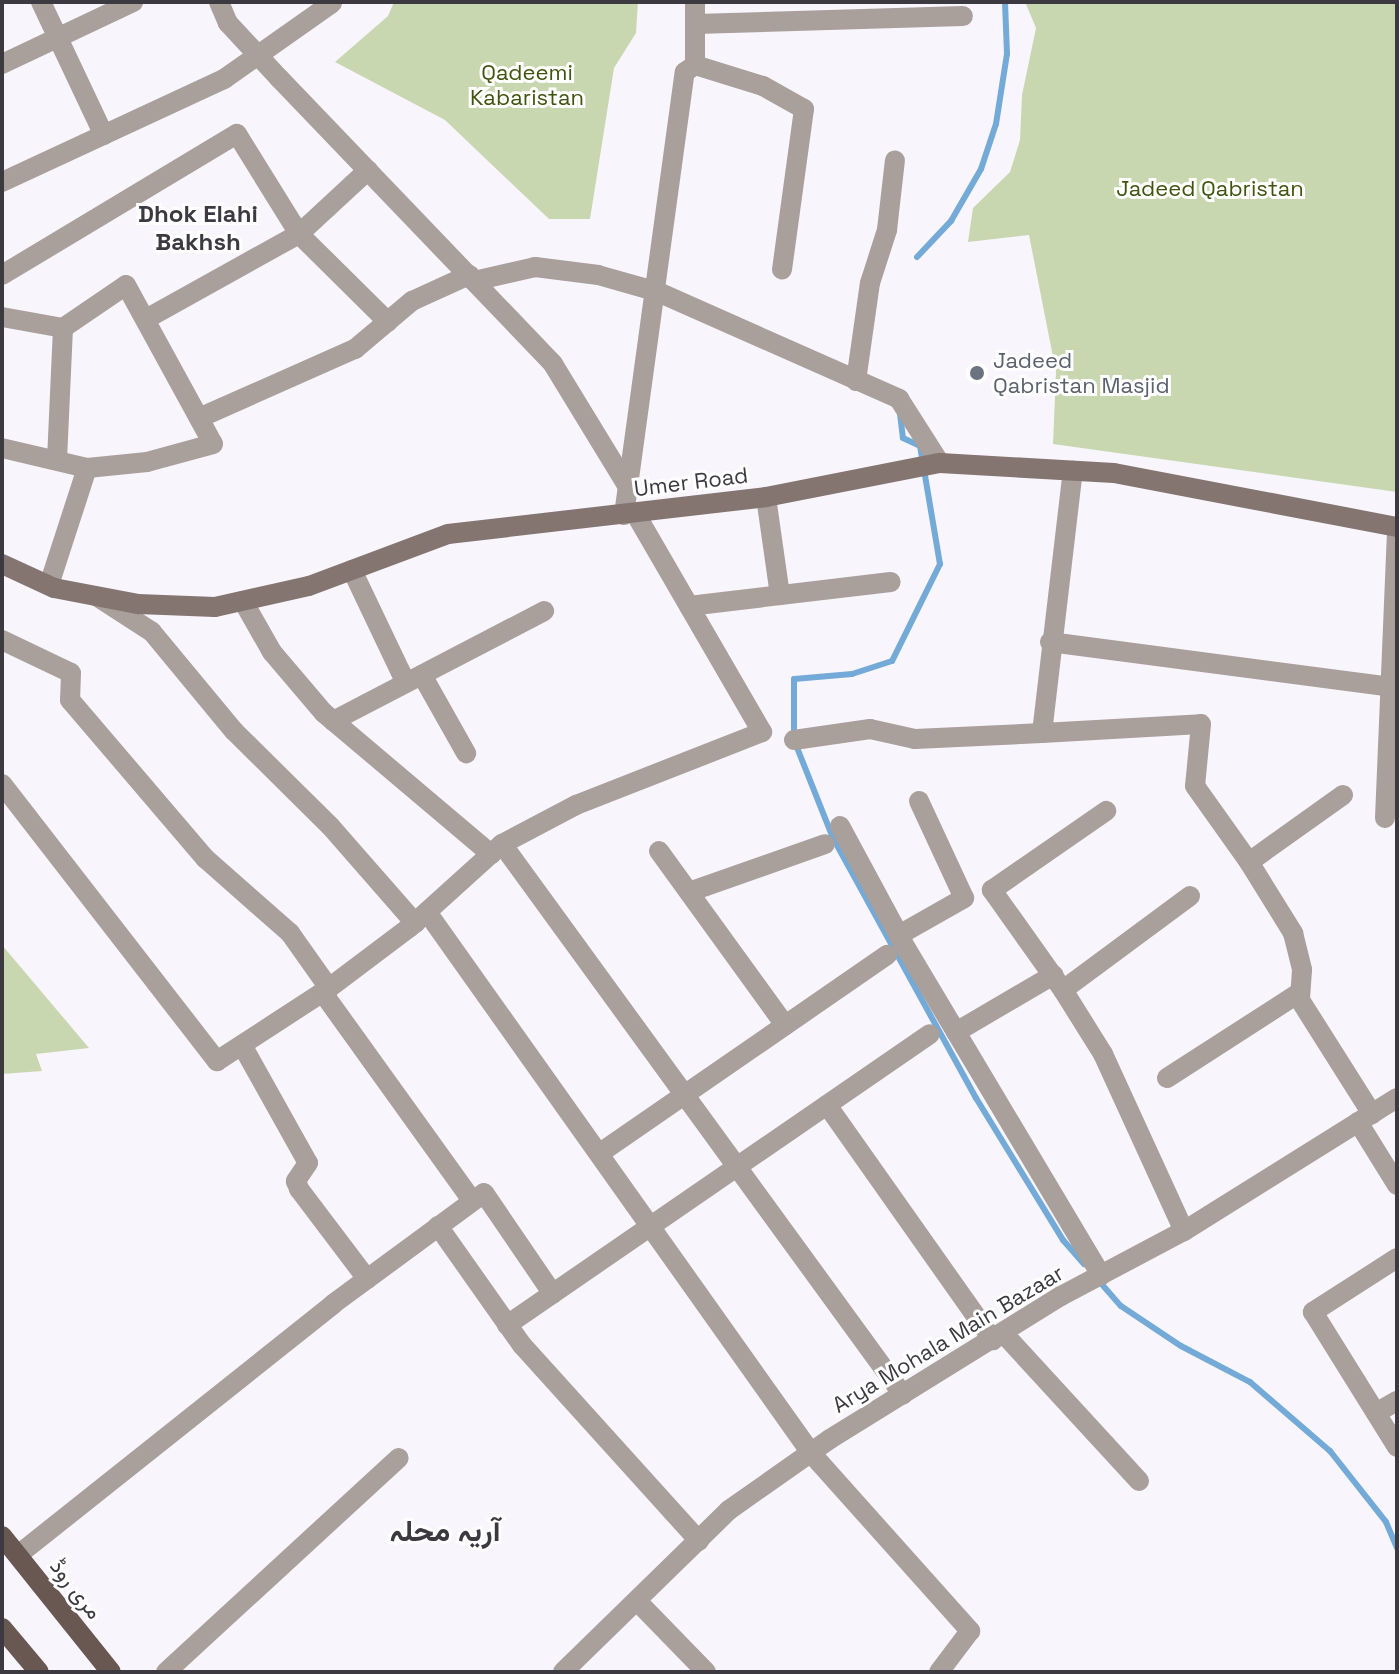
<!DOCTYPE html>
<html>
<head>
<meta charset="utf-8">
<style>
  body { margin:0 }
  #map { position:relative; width:1399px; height:1674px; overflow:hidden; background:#f9f5fd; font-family:"Space Grotesk",Vazirmatn,sans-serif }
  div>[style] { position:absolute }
  .green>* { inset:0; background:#c8d7b0 }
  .stream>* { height:6px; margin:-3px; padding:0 3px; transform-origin:3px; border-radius:3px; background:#74aad7 }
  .street>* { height:20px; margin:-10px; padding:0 10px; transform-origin:10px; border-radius:10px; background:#a99f9b }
  .secondary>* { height:20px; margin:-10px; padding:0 10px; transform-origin:10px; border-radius:10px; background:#847570 }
  .primary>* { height:20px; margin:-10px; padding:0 10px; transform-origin:10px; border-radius:10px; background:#695851 }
  .dots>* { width:22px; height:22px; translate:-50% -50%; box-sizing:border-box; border:4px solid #fff; border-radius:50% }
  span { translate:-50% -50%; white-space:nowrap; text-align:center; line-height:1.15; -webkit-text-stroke:6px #fff; paint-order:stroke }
  .park-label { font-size:22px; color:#40530f }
  .worship-label { font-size:22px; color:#5b616d }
  .left { translate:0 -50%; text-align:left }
  .street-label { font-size:22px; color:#3d3941 }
  .neighbourhood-label { font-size:24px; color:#3d3941; font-weight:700 }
  .district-label { font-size:30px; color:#3d3941; font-weight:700 }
  .frame { position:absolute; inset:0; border:4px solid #3d3941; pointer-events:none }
</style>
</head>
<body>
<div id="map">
  <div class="green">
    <div style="clip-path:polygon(394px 2px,638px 2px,636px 33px,614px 68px,590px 219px,549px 219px,445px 120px,335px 62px,388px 16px)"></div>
    <div style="clip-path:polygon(1025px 2px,1397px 2px,1397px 492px,1053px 444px,1056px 372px,1029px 235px,968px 242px,973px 208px,1010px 172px,1020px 140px,1022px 95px,1036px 28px)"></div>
    <div style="clip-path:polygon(2px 945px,89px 1048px,36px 1054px,42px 1071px,2px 1074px)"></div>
  </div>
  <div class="stream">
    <div style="left:917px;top:257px;width:50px;rotate:-46.6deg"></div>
    <div style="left:951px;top:221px;width:60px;rotate:-60deg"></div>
    <div style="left:981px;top:169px;width:47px;rotate:-71.6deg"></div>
    <div style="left:996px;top:124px;width:71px;rotate:-81.1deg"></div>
    <div style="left:1007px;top:54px;width:52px;rotate:-92.2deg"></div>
    <div style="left:900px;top:414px;width:24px;rotate:83deg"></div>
    <div style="left:903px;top:438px;width:19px;rotate:25deg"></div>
    <div style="left:920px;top:446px;width:120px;rotate:80.4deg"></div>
    <div style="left:940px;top:564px;width:108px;rotate:116.3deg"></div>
    <div style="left:892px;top:661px;width:42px;rotate:162deg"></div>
    <div style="left:852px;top:674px;width:58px;rotate:175.1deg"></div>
    <div style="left:794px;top:679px;width:61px;rotate:90deg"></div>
    <div style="left:794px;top:740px;width:105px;rotate:68.3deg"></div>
    <div style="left:833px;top:838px;width:297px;rotate:61.2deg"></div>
    <div style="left:976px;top:1098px;width:167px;rotate:58.5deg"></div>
    <div style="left:1063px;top:1240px;width:32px;rotate:49deg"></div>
    <div style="left:1099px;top:1281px;width:33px;rotate:49deg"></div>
    <div style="left:1121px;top:1306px;width:72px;rotate:33.7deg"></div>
    <div style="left:1181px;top:1346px;width:78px;rotate:27.6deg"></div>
    <div style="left:1250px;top:1382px;width:106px;rotate:40.8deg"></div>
    <div style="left:1330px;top:1451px;width:90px;rotate:51.7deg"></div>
    <div style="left:1386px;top:1522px;width:28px;rotate:67deg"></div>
  </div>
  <div class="street">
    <div style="left:41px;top:2px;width:147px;rotate:64.7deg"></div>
    <div style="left:219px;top:2px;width:23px;rotate:67deg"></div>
    <div style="left:228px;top:23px;width:75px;rotate:47.2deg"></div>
    <div style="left:279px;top:78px;width:396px;rotate:46.2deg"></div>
    <div style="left:553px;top:364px;width:142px;rotate:58.6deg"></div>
    <div style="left:696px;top:24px;width:267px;rotate:-1.7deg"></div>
    <div style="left:2px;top:64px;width:145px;rotate:-25.3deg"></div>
    <div style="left:695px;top:65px;width:71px;rotate:17.2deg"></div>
    <div style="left:763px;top:86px;width:47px;rotate:29.3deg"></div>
    <div style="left:804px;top:109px;width:162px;rotate:97.8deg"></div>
    <div style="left:2px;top:182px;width:245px;rotate:-24.9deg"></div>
    <div style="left:224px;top:79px;width:132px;rotate:-35.1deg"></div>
    <div style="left:2px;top:275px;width:274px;rotate:-31deg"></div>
    <div style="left:237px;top:134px;width:118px;rotate:58.2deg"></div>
    <div style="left:299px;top:234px;width:125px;rotate:44.7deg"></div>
    <div style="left:474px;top:281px;width:63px;rotate:-12.9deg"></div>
    <div style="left:535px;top:267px;width:64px;rotate:7.2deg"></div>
    <div style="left:598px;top:275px;width:62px;rotate:15.8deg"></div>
    <div style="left:658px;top:292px;width:264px;rotate:23.9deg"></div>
    <div style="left:899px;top:399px;width:76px;rotate:57.4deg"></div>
    <div style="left:2px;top:317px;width:62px;rotate:10.2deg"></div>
    <div style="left:63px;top:328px;width:76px;rotate:-34.3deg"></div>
    <div style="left:126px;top:285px;width:181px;rotate:61.3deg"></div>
    <div style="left:213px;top:444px;width:68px;rotate:164.7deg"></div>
    <div style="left:147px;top:462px;width:60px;rotate:174.3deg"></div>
    <div style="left:87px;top:468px;width:87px;rotate:-166.8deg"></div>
    <div style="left:146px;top:319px;width:175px;rotate:-29.1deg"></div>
    <div style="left:299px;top:234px;width:94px;rotate:-42.8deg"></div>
    <div style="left:856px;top:381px;width:99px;rotate:-81.9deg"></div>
    <div style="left:870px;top:283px;width:56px;rotate:-72.2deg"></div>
    <div style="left:887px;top:230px;width:70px;rotate:-83.5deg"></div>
    <div style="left:199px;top:418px;width:171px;rotate:-23.9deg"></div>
    <div style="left:355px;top:349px;width:75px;rotate:-40.1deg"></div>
    <div style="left:412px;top:301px;width:63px;rotate:-24.5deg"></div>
    <div style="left:57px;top:460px;width:132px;rotate:-87.4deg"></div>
    <div style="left:766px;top:497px;width:99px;rotate:81.9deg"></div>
    <div style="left:624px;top:515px;width:447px;rotate:-82.2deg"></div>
    <div style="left:685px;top:72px;width:12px;rotate:-35deg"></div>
    <div style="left:695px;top:65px;width:63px;rotate:-90deg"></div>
    <div style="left:352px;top:570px;width:125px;rotate:64.5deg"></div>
    <div style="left:49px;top:585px;width:123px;rotate:-72deg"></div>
    <div style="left:98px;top:597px;width:64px;rotate:32.9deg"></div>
    <div style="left:152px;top:632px;width:129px;rotate:50.4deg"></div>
    <div style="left:234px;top:731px;width:136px;rotate:44.7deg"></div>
    <div style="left:331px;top:827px;width:128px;rotate:48.8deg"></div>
    <div style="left:243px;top:601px;width:59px;rotate:60.4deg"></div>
    <div style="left:272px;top:652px;width:80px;rotate:49.6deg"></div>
    <div style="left:324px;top:713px;width:219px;rotate:40.2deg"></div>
    <div style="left:689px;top:606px;width:203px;rotate:-6.8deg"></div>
    <div style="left:2px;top:640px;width:76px;rotate:25.6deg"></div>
    <div style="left:71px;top:673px;width:27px;rotate:92deg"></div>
    <div style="left:70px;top:700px;width:209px;rotate:49.5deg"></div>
    <div style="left:206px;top:859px;width:112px;rotate:41.4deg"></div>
    <div style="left:290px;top:933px;width:67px;rotate:54.7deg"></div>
    <div style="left:1050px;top:642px;width:344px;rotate:7.5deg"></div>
    <div style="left:422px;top:675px;width:90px;rotate:60.6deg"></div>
    <div style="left:333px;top:721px;width:238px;rotate:-27.5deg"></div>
    <div style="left:1042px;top:733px;width:159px;rotate:-3.2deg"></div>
    <div style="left:1201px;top:724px;width:62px;rotate:95.5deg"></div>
    <div style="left:1195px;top:786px;width:93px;rotate:54.6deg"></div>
    <div style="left:794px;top:740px;width:77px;rotate:-8.2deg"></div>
    <div style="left:870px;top:729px;width:46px;rotate:12.5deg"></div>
    <div style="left:915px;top:739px;width:127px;rotate:-2.7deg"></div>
    <div style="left:1042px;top:733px;width:264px;rotate:-83.3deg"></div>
    <div style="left:2px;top:784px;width:351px;rotate:52.2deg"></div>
    <div style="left:217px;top:1061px;width:134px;rotate:-33.1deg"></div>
    <div style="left:329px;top:988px;width:101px;rotate:-37deg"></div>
    <div style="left:410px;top:927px;width:124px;rotate:-42.1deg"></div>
    <div style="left:502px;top:844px;width:84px;rotate:-27.8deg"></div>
    <div style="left:576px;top:805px;width:200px;rotate:-21.4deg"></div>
    <div style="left:762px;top:732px;width:253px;rotate:-120.1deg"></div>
    <div style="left:1343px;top:795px;width:115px;rotate:144.5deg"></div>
    <div style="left:1249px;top:862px;width:84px;rotate:58.2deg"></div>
    <div style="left:1293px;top:933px;width:38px;rotate:76deg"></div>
    <div style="left:1302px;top:970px;width:30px;rotate:94deg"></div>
    <div style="left:1300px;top:1000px;width:135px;rotate:57.7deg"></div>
    <div style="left:1385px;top:818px;width:291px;rotate:-87.6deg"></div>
    <div style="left:840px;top:826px;width:133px;rotate:61.7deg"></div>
    <div style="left:903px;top:943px;width:387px;rotate:59.2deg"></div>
    <div style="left:502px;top:844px;width:681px;rotate:53.95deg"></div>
    <div style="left:659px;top:851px;width:215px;rotate:54.1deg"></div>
    <div style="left:689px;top:892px;width:144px;rotate:-19.4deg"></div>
    <div style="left:427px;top:912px;width:663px;rotate:54.63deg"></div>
    <div style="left:811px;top:1453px;width:239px;rotate:48.2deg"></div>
    <div style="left:970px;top:1631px;width:51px;rotate:127.1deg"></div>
    <div style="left:899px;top:935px;width:75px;rotate:-29.6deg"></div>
    <div style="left:964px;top:898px;width:107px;rotate:-114.9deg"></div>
    <div style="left:1063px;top:990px;width:123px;rotate:-125.4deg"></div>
    <div style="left:992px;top:890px;width:139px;rotate:-34.7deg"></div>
    <div style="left:323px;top:993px;width:255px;rotate:54.3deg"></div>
    <div style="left:472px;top:1200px;width:5px;rotate:143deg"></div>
    <div style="left:956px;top:1032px;width:113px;rotate:-30.4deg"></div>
    <div style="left:242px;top:1045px;width:135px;rotate:60.8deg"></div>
    <div style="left:308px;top:1163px;width:22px;rotate:124deg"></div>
    <div style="left:296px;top:1181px;width:9px;rotate:69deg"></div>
    <div style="left:299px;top:1189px;width:113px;rotate:52.9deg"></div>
    <div style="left:1167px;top:1078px;width:157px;rotate:-32.8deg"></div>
    <div style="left:827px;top:1105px;width:288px;rotate:54.8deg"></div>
    <div style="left:1358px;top:1122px;width:74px;rotate:58.2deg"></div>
    <div style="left:600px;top:1153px;width:349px;rotate:-34.6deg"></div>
    <div style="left:438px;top:1226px;width:146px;rotate:54.8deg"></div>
    <div style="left:522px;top:1345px;width:264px;rotate:47.9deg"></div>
    <div style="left:1184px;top:1231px;width:195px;rotate:-114.6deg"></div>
    <div style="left:1103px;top:1054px;width:75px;rotate:-122deg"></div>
    <div style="left:1063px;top:990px;width:158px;rotate:-36.5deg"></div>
    <div style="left:1397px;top:1258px;width:100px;rotate:147.3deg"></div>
    <div style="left:1313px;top:1312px;width:159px;rotate:58.1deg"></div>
    <div style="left:507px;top:1325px;width:513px;rotate:-34.53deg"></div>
    <div style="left:1003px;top:1333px;width:201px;rotate:47.4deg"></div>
    <div style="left:1376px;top:1413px;width:24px;rotate:-30deg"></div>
    <div style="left:18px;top:1555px;width:403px;rotate:-38.5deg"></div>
    <div style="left:333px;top:1304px;width:187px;rotate:-36.3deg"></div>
    <div style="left:484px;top:1193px;width:122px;rotate:55.7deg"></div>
    <div style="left:637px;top:1601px;width:99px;rotate:45.8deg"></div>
    <div style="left:166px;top:1672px;width:316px;rotate:-42.6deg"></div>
    <div style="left:563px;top:1672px;width:232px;rotate:-44.3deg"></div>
    <div style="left:729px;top:1510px;width:123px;rotate:-35.1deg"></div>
    <div style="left:830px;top:1439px;width:272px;rotate:-31.8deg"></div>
    <div style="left:1061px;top:1296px;width:139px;rotate:-27.9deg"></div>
    <div style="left:1184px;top:1231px;width:251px;rotate:-32deg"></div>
  </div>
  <div class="secondary">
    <div style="left:2px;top:564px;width:57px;rotate:24.8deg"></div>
    <div style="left:54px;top:588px;width:86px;rotate:10.8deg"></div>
    <div style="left:138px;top:604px;width:77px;rotate:2.2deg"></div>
    <div style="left:215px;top:607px;width:96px;rotate:-12.6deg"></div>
    <div style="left:309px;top:586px;width:148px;rotate:-20.5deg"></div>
    <div style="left:448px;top:534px;width:320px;rotate:-6.6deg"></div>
    <div style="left:766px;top:497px;width:177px;rotate:-11.1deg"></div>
    <div style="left:940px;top:463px;width:174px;rotate:3.3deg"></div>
    <div style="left:1114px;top:473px;width:288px;rotate:10.8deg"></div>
  </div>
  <div class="primary">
    <div style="left:2px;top:1536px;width:174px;rotate:51.3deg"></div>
    <div style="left:2px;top:1628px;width:57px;rotate:49.9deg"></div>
  </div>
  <div class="dots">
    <div style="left:977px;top:373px;background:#6b7280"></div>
  </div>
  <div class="park-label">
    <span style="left:527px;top:85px">Qadeemi<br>Kabaristan</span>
    <span style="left:1210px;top:189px">Jadeed Qabristan</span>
  </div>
  <div class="worship-label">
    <span class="left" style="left:993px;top:373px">Jadeed<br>Qabristan Masjid</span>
  </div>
  <div class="street-label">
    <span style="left:691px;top:482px;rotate:-7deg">Umer Road</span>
    <span style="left:948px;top:1339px;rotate:-31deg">Arya Mohala Main Bazaar</span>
    <span style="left:76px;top:1589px;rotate:52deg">مری روڈ</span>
  </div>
  <div class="neighbourhood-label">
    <span style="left:198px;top:228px">Dhok Elahi<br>Bakhsh</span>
  </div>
  <div class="district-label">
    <span style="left:445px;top:1531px">آریہ محلہ</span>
  </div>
  <div class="frame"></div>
</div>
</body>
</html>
